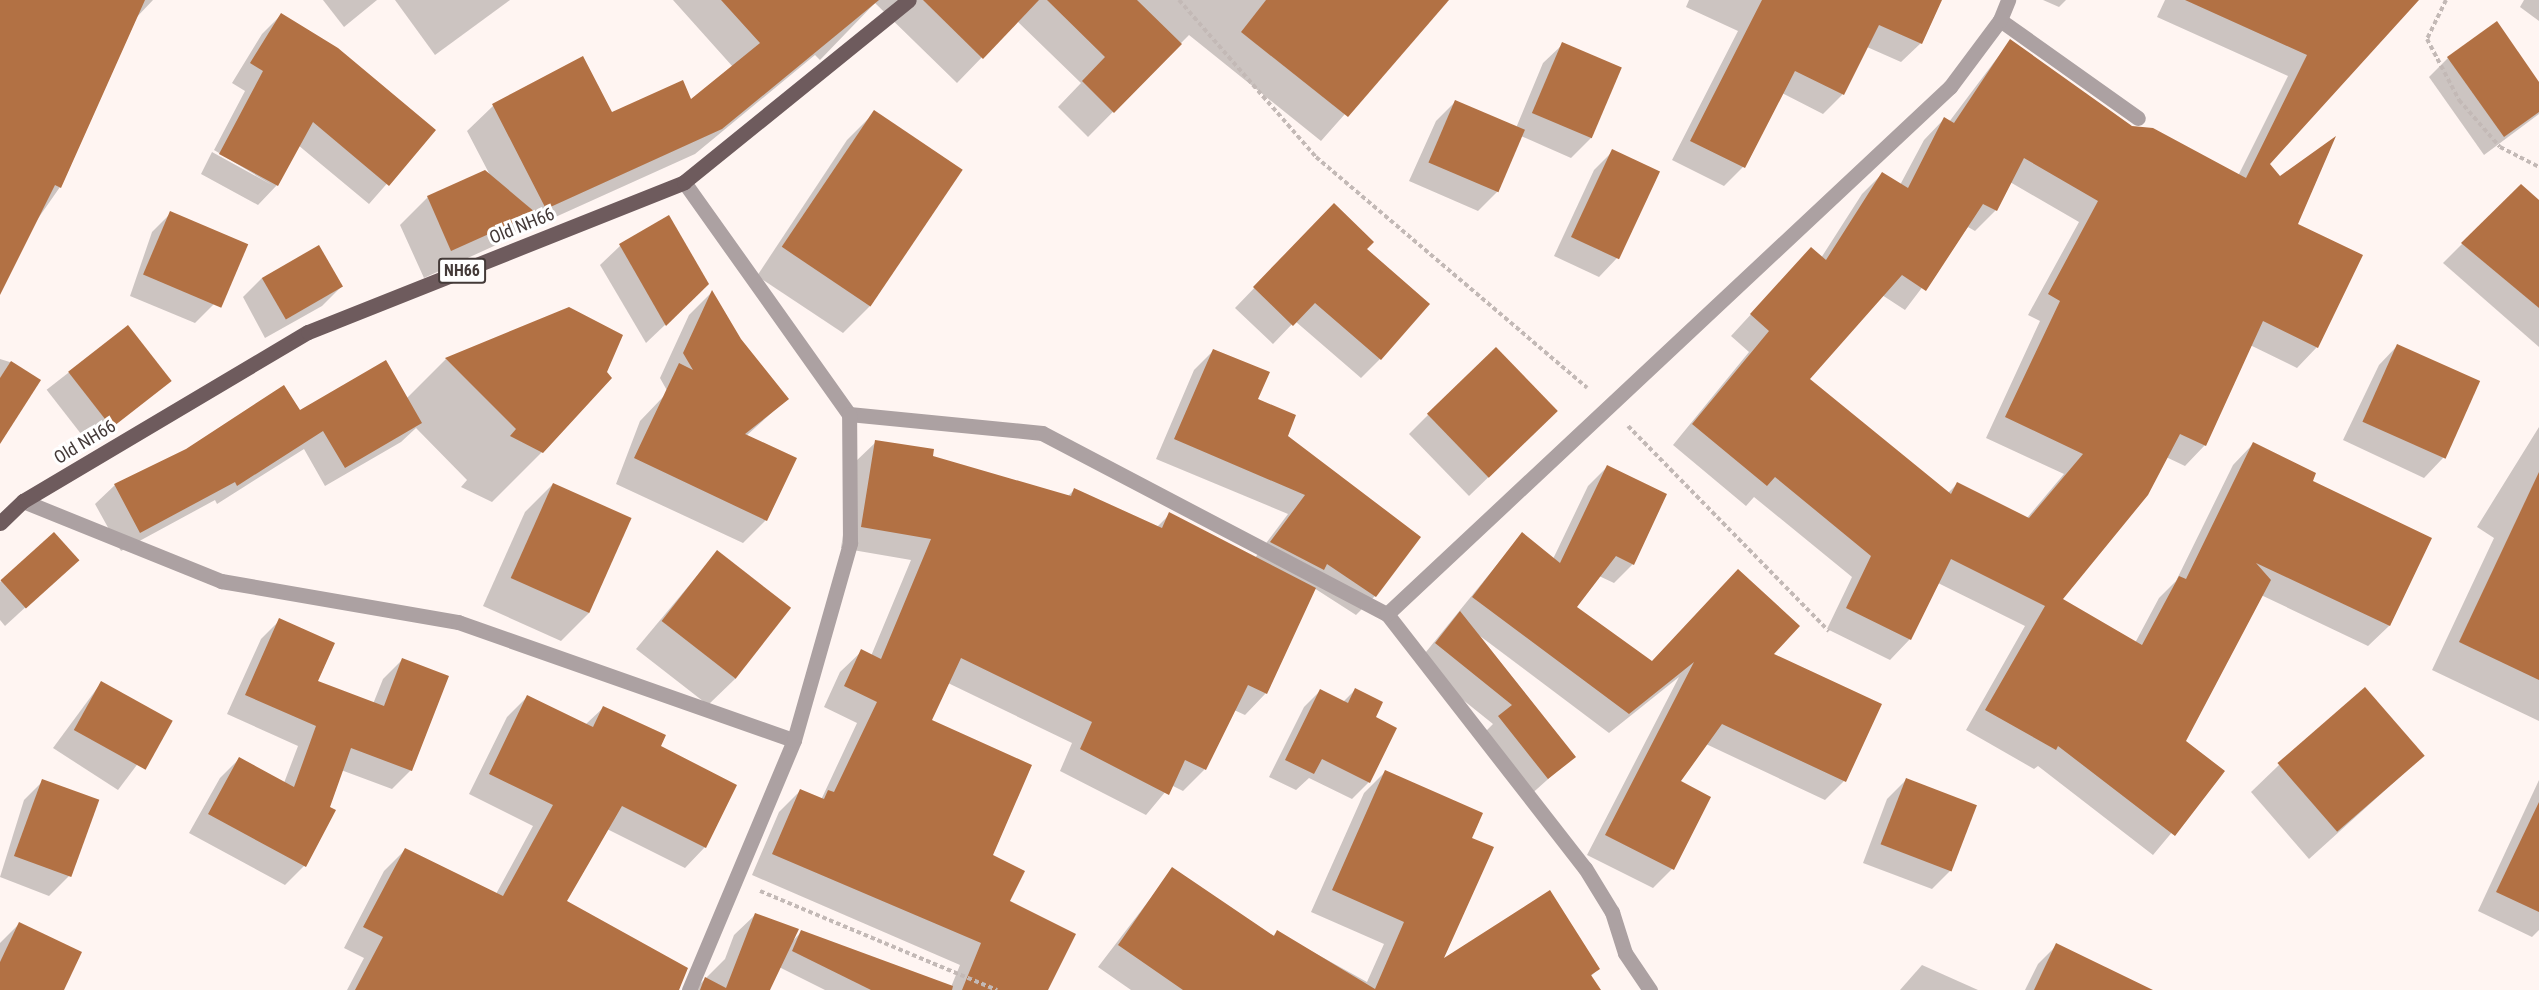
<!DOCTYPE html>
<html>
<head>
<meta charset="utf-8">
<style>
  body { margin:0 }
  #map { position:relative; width:2539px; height:990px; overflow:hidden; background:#fff5f2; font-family:"Roboto Condensed",sans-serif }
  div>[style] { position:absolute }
  .shadow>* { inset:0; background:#0003; transform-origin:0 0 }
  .building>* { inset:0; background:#b27144; transform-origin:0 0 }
  .path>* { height:4px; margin-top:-2px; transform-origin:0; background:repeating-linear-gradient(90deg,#c3b9b6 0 4.5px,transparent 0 7.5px) }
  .street>* { height:15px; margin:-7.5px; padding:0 7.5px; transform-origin:7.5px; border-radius:7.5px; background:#aca1a2 }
  .primary>* { height:15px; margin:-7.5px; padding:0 7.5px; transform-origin:7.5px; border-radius:7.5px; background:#6e5b5d }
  span { translate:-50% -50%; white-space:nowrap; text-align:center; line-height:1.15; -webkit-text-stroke:6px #fff; paint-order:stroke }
  .shield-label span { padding:2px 4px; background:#fff; border:2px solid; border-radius:4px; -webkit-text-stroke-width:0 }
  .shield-label { font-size:16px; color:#443a38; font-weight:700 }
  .street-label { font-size:18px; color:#443a38 }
</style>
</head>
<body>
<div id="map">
  <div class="shadow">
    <div style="clip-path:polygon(0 0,153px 0,134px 20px,60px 187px,0 273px)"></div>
    <div style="clip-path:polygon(323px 0,377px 0,344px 27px)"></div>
    <div style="clip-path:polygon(395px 0,510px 0,435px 55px)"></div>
    <div style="clip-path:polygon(673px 0,1446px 0,1321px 141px,1189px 35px,1088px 137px,1058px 107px,1081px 83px,1017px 21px,957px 83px,875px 3px,820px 60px,815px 55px,695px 154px,520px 233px,518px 229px,507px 240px,424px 278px,400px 225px,428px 197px,491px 177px,467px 131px,493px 106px,582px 58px,611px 114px,690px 102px,733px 67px)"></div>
    <div style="clip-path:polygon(1689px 0,1940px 0,1921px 43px,1901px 62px,1867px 47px,1842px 95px,1823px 114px,1782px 93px,1743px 167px,1724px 186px,1672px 160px,1738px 31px,1686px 7px)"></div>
    <div style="clip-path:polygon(2043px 0,2066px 0,2059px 7px)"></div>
    <div style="clip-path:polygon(evenodd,2165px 0,2417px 0,2268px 164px,2296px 225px,2317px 347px,2297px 368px,2250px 345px,2205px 445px,2185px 466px,2166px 457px,2061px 600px,2135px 643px,2159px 598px,2176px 581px,2233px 465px,2253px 444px,2311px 481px,2430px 538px,2389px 626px,2368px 646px,2261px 595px,2184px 741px,2223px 771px,2153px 855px,2038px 766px,2034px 769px,1966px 730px,2025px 626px,1938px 583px,1910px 639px,1890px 660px,1827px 629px,1852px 577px,1754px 497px,1746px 506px,1673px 445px,1749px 352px,1731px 336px,1811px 249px,1821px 258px,1862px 194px,1882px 174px,1900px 185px,1924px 140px,1944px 119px,1949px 122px,2010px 41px,2132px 127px,2238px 176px,2288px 76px,2157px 17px,2165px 0,2010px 182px,2079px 222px,2028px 315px,2040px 321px,1986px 438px,2064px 474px,2027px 518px,1957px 484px,1948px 493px,1808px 379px,1882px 295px,1905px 310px,1968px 227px,1975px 231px,1996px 210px,2010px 182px)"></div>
    <div style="clip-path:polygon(2524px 0,2539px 0,2539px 21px,2520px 7px)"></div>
    <div style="clip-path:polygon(281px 15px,434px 130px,369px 204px,298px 145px,277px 185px,258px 205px,201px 174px,212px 152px,272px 185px,214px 150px,245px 91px,232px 83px,262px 34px)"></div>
    <div style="clip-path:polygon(1563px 44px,1591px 138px,1571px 158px,1521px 136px,1497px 192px,1478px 211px,1409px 181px,1436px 121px,1455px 102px,1516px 128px,1543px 63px)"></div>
    <div style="clip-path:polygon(2448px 58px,2539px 84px,2539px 114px,2484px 155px,2429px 77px)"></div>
    <div style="clip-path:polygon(875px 112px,960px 169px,871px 305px,843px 333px,757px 276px,847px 140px)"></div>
    <div style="clip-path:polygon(1613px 151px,1618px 257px,1599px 277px,1554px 256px,1594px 170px)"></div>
    <div style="clip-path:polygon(2539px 202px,2539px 347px,2443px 263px,2462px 244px)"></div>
    <div style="clip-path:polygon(171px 213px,214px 304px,195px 323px,130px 296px,152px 232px)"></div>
    <div style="clip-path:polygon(668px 217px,688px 303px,646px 343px,600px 265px,620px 246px)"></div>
    <div style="clip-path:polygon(1315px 225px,1364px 249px,1380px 359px,1361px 378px,1295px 321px,1273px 344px,1235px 308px)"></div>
    <div style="clip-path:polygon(262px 278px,341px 287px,322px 306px,265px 338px,243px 297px)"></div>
    <div style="clip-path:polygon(712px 292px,740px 340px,787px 399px,746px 436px,766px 520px,743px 543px,616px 484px,640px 421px,663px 397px,674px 403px,660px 378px,689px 315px)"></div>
    <div style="left:127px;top:327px;width:68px;height:102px;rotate:52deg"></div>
    <div style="clip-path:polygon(2398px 345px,2443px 458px,2424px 478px,2343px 440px,2379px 365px)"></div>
    <div style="clip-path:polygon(1213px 351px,1286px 436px,1419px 537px,1375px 596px,1356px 615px,1314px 588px,1266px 693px,1245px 715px,1234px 710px,1204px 770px,1183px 791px,1171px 785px,1146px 815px,1060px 771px,1072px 743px,948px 683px,930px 721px,1046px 990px,825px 990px,779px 967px,768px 990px,694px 990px,725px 959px,734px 935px,755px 915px,792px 942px,801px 932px,951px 987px,960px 965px,752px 875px,779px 812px,800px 791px,821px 800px,857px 723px,824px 707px,840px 672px,862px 651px,871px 656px,911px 560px,841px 548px,854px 463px,876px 442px,1068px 496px,1074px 490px,1157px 527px,1170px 514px,1255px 558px,1288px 514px,1156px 459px,1194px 370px)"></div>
    <div style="clip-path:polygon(0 359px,13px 363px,0 438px)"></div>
    <div style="clip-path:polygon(446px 359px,542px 452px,492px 502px,461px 487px,467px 480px,416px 428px,401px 442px,325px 486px,304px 449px,217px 504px,215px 500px,121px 551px,95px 504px,115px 485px,299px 412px,406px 399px)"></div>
    <div style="clip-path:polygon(1428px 415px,1537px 430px,1469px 496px,1409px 434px)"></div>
    <div style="clip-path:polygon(2539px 427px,2539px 721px,2432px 670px,2494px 538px,2477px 527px)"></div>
    <div style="clip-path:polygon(1607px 467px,1633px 564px,1614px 583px,1599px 576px,1575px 607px,1652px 663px,1771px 655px,1844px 781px,1825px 800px,1706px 744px,1679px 782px,1672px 869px,1653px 888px,1587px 855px,1679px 677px,1609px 733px,1480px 636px,1574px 756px,1528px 797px,1480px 737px,1493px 724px,1417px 663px,1522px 534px,1553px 559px,1588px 486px)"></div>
    <div style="clip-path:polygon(553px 484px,589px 613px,561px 641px,483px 606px,525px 512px)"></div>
    <div style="clip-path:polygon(54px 534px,77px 560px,5px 626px,0 620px,0 582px)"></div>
    <div style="clip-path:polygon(717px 552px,736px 678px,708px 705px,636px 649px)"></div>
    <div style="clip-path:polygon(280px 620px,316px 682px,373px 704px,383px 679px,402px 660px,411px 770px,392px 789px,341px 770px,304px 866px,285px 885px,189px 833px,220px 778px,239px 759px,284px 783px,298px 746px,227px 714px,261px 639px)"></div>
    <div style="clip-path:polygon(101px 683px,170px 721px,118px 790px,53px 748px)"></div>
    <div style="clip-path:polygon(1321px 690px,1343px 702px,1355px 690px,1374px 718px,1369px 782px,1352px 799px,1309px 778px,1296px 790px,1269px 777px,1304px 707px)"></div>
    <div style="clip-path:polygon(528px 696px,585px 725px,603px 708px,659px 747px,705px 847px,685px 868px,607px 829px,565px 902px,678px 990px,347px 990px,364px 958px,344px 948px,384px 871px,405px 850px,496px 894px,533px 826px,469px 794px,507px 717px)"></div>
    <div style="clip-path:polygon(2423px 756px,2309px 859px,2251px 792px,2279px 765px)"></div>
    <div style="clip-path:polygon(1386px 771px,1470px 838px,1441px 962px,1598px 969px,1590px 977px,1599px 990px,1131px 990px,1098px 967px,1173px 869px,1272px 937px,1277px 932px,1367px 982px,1384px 944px,1311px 912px,1364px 793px)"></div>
    <div style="clip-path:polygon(1906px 780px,1951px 870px,1932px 889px,1863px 863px,1887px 799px)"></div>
    <div style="clip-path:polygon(2539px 780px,2539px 930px,2532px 937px,2478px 911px)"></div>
    <div style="clip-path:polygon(43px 781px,69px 876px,49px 896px,0 877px,24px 800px)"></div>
    <div style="clip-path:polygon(19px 924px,62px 990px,0 990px,0 943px)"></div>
    <div style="clip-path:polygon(2057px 945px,2150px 990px,2025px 990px,2038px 964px)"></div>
    <div style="clip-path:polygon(1922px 965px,1978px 990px,1900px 990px)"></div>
  </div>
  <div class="building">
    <div style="clip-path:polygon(0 0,145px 0,61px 188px,55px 185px,0 295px)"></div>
    <div style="clip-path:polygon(721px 0,879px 0,722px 129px,546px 209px,492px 104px,583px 56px,612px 112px,683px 80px,691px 99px,760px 43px)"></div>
    <div style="clip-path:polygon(923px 0,1039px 0,983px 59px)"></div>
    <div style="clip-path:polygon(1047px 0,1137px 0,1182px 44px,1114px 113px,1082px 81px,1105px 57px)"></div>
    <div style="clip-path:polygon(1266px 0,1449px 0,1348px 117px,1241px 32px)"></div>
    <div style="clip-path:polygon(1762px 0,1942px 0,1922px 44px,1879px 25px,1844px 95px,1795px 71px,1745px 168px,1690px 141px)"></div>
    <div style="clip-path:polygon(evenodd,2185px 0,2419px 0,2270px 164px,2280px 176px,2336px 136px,2298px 224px,2363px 255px,2318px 348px,2263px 321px,2206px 446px,2180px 434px,2148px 495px,2063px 599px,2142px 645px,2179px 576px,2186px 579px,2253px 442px,2316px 473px,2313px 481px,2432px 538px,2390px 626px,2256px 563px,2271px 580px,2186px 741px,2225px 771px,2175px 836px,2058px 746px,2056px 750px,1985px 710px,2045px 606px,1951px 559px,1911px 640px,1846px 608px,1871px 556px,1775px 477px,1767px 486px,1692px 424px,1769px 331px,1750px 314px,1811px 247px,1826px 260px,1882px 172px,1908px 188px,1944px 117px,1954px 123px,2010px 39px,2132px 126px,2153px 128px,2246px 178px,2307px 55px,2185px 0,2024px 158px,2098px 201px,2048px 294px,2060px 301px,2005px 417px,2083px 454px,2029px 518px,1957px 482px,1951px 494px,1810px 379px,1902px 275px,1926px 291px,1983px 204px,1997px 211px,2024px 158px)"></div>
    <div style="clip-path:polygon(281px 13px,338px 48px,436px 130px,389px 186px,313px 122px,278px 186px,219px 154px,263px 71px,250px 63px)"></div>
    <div style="clip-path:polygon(2497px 21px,2539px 82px,2539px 112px,2504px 137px,2447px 57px)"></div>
    <div style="left:1562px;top:42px;width:65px;height:77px;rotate:23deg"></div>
    <div style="left:1455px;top:100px;width:76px;height:68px;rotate:23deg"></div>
    <div style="left:874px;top:110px;width:107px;height:165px;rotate:34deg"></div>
    <div style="left:1612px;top:149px;width:53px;height:97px;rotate:25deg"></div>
    <div style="clip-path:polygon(485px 170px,536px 213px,451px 251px,427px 196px)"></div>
    <div style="clip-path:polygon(2521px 184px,2539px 200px,2539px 308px,2461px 243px)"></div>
    <div style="clip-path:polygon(1334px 203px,1374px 242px,1367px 249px,1430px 304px,1381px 360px,1315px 303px,1293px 326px,1253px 287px)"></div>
    <div style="left:170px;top:211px;width:85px;height:69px;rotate:23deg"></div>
    <div style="clip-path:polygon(669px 215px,709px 284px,666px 326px,619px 244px)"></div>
    <div style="left:319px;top:245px;width:48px;height:66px;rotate:60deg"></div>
    <div style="clip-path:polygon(712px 290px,741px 339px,789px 399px,745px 434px,797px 458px,767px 521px,634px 458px,679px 363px,693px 370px,683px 353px)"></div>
    <div style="clip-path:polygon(569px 307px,623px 335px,607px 372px,612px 378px,543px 453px,510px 436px,516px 429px,445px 358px)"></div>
    <div style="left:128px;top:325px;width:71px;height:76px;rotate:52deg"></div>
    <div style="left:2397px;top:344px;width:91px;height:85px;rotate:24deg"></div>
    <div style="left:1496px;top:347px;width:89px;height:96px;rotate:46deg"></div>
    <div style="clip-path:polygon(1213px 349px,1270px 372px,1258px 399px,1296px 415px,1288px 436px,1421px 537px,1376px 597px,1327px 564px,1324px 570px,1270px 542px,1305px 495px,1174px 439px)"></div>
    <div style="clip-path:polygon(386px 360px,422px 423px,345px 468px,323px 431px,237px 486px,235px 482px,140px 533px,114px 484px,186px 449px,284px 385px,300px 410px)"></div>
    <div style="clip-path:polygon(11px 361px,41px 380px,0 444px,0 378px)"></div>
    <div style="clip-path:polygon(875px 440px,934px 449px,933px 456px,1071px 496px,1074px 488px,1162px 528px,1169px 512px,1316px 588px,1267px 694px,1248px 685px,1206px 770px,1185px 760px,1169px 795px,1080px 749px,1092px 722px,961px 658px,932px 720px,1032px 765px,993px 855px,1025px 871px,1010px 901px,1076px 934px,1048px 990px,962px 990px,981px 943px,772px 854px,800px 789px,824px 799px,828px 790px,834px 792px,877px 702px,844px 686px,861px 649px,881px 659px,931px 539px,861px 527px)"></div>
    <div style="clip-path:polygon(1607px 465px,1667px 494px,1634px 565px,1616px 556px,1577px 607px,1652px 661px,1738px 569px,1800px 626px,1774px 654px,1882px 704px,1846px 782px,1722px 724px,1681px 781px,1711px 797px,1674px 870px,1605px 835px,1694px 662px,1629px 714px,1472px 597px,1522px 532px,1560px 563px)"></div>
    <div style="clip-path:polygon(2539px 472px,2539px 680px,2459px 642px)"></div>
    <div style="left:553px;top:483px;width:86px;height:104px;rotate:24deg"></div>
    <div style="left:54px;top:532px;width:38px;height:72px;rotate:48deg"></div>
    <div style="left:717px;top:550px;width:94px;height:90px;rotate:38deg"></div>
    <div style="clip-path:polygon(1460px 611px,1576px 757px,1548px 779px,1498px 716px,1512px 705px,1435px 643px)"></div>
    <div style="clip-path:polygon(279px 618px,335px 643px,318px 681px,384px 706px,402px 658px,449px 676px,412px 771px,351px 748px,330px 807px,336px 810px,306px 867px,208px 814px,239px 757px,294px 787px,316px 726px,245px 695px)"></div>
    <div style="left:101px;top:681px;width:82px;height:56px;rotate:29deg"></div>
    <div style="left:2365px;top:687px;width:91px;height:116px;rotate:49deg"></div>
    <div style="clip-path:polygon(1355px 688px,1383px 702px,1376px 717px,1397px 728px,1370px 783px,1322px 759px,1314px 774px,1285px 760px,1320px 689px,1348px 703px)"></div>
    <div style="clip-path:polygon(527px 695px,593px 727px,603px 706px,666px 735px,661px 746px,737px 785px,706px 848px,622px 806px,567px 901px,688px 968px,679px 990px,355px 990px,383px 937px,363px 927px,405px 848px,503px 896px,553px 805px,489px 774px)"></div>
    <div style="clip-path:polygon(1385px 770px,1483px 813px,1472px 838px,1494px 847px,1444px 958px,1550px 890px,1600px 969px,1591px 975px,1601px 990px,1183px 990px,1118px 945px,1172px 867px,1274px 936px,1277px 930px,1375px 989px,1404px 922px,1332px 890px)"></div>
    <div style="left:1906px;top:778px;width:76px;height:71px;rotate:21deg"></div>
    <div style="left:42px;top:779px;width:61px;height:82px;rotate:20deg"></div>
    <div style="clip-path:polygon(2539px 802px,2539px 912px,2496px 892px)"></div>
    <div style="clip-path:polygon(755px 913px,799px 929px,770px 990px,700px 990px,705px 977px,726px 988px)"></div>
    <div style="clip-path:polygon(19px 922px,82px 952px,64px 990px,0 990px,0 962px)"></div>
    <div style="clip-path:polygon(801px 930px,953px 986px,952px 990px,871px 990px,792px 951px)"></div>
    <div style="clip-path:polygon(2056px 943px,2153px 990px,2034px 990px)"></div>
  </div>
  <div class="path">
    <div style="left:1179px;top:0;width:208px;rotate:48.9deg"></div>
    <div style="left:1316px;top:157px;width:356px;rotate:40.4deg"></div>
    <div style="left:2446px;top:0;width:43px;rotate:116deg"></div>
    <div style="left:2427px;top:39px;width:69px;rotate:62.3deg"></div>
    <div style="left:2459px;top:100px;width:62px;rotate:48.9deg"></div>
    <div style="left:2500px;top:147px;width:44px;rotate:27.1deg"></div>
    <div style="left:1628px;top:426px;width:287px;rotate:45.6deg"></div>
    <div style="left:760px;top:891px;width:257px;rotate:22.7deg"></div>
  </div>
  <div class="street">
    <div style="left:2000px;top:20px;width:169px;rotate:35.4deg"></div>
    <div style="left:684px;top:182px;width:285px;rotate:54.6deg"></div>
    <div style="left:849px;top:414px;width:194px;rotate:5.6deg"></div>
    <div style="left:1042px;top:433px;width:390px;rotate:27.7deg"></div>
    <div style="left:1387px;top:614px;width:322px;rotate:52.1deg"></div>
    <div style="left:1585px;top:868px;width:52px;rotate:58.5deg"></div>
    <div style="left:1612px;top:912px;width:43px;rotate:72.4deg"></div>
    <div style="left:1625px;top:953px;width:45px;rotate:56deg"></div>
    <div style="left:23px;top:501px;width:214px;rotate:22deg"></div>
    <div style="left:221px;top:581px;width:241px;rotate:9.8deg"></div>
    <div style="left:458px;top:622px;width:356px;rotate:19.4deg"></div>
    <div style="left:1387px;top:614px;width:771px;rotate:-43.11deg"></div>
    <div style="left:1950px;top:87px;width:84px;rotate:-53.3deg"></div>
    <div style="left:2000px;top:20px;width:22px;rotate:-68deg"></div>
    <div style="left:689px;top:990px;width:271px;rotate:-67.2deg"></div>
    <div style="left:794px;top:740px;width:205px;rotate:-74.1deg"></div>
    <div style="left:850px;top:543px;width:129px;rotate:-90.4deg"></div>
  </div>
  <div class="primary">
    <div style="left:0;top:523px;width:32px;rotate:-44deg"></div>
    <div style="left:23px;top:501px;width:331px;rotate:-30.7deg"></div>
    <div style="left:308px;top:332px;width:405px;rotate:-21.7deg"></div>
    <div style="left:684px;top:182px;width:289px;rotate:-39deg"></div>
  </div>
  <div class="shield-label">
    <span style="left:462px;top:271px">NH66</span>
  </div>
  <div class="street-label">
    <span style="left:522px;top:226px;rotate:-22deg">Old NH66</span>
    <span style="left:85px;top:442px;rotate:-31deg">Old NH66</span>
  </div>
</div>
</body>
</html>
